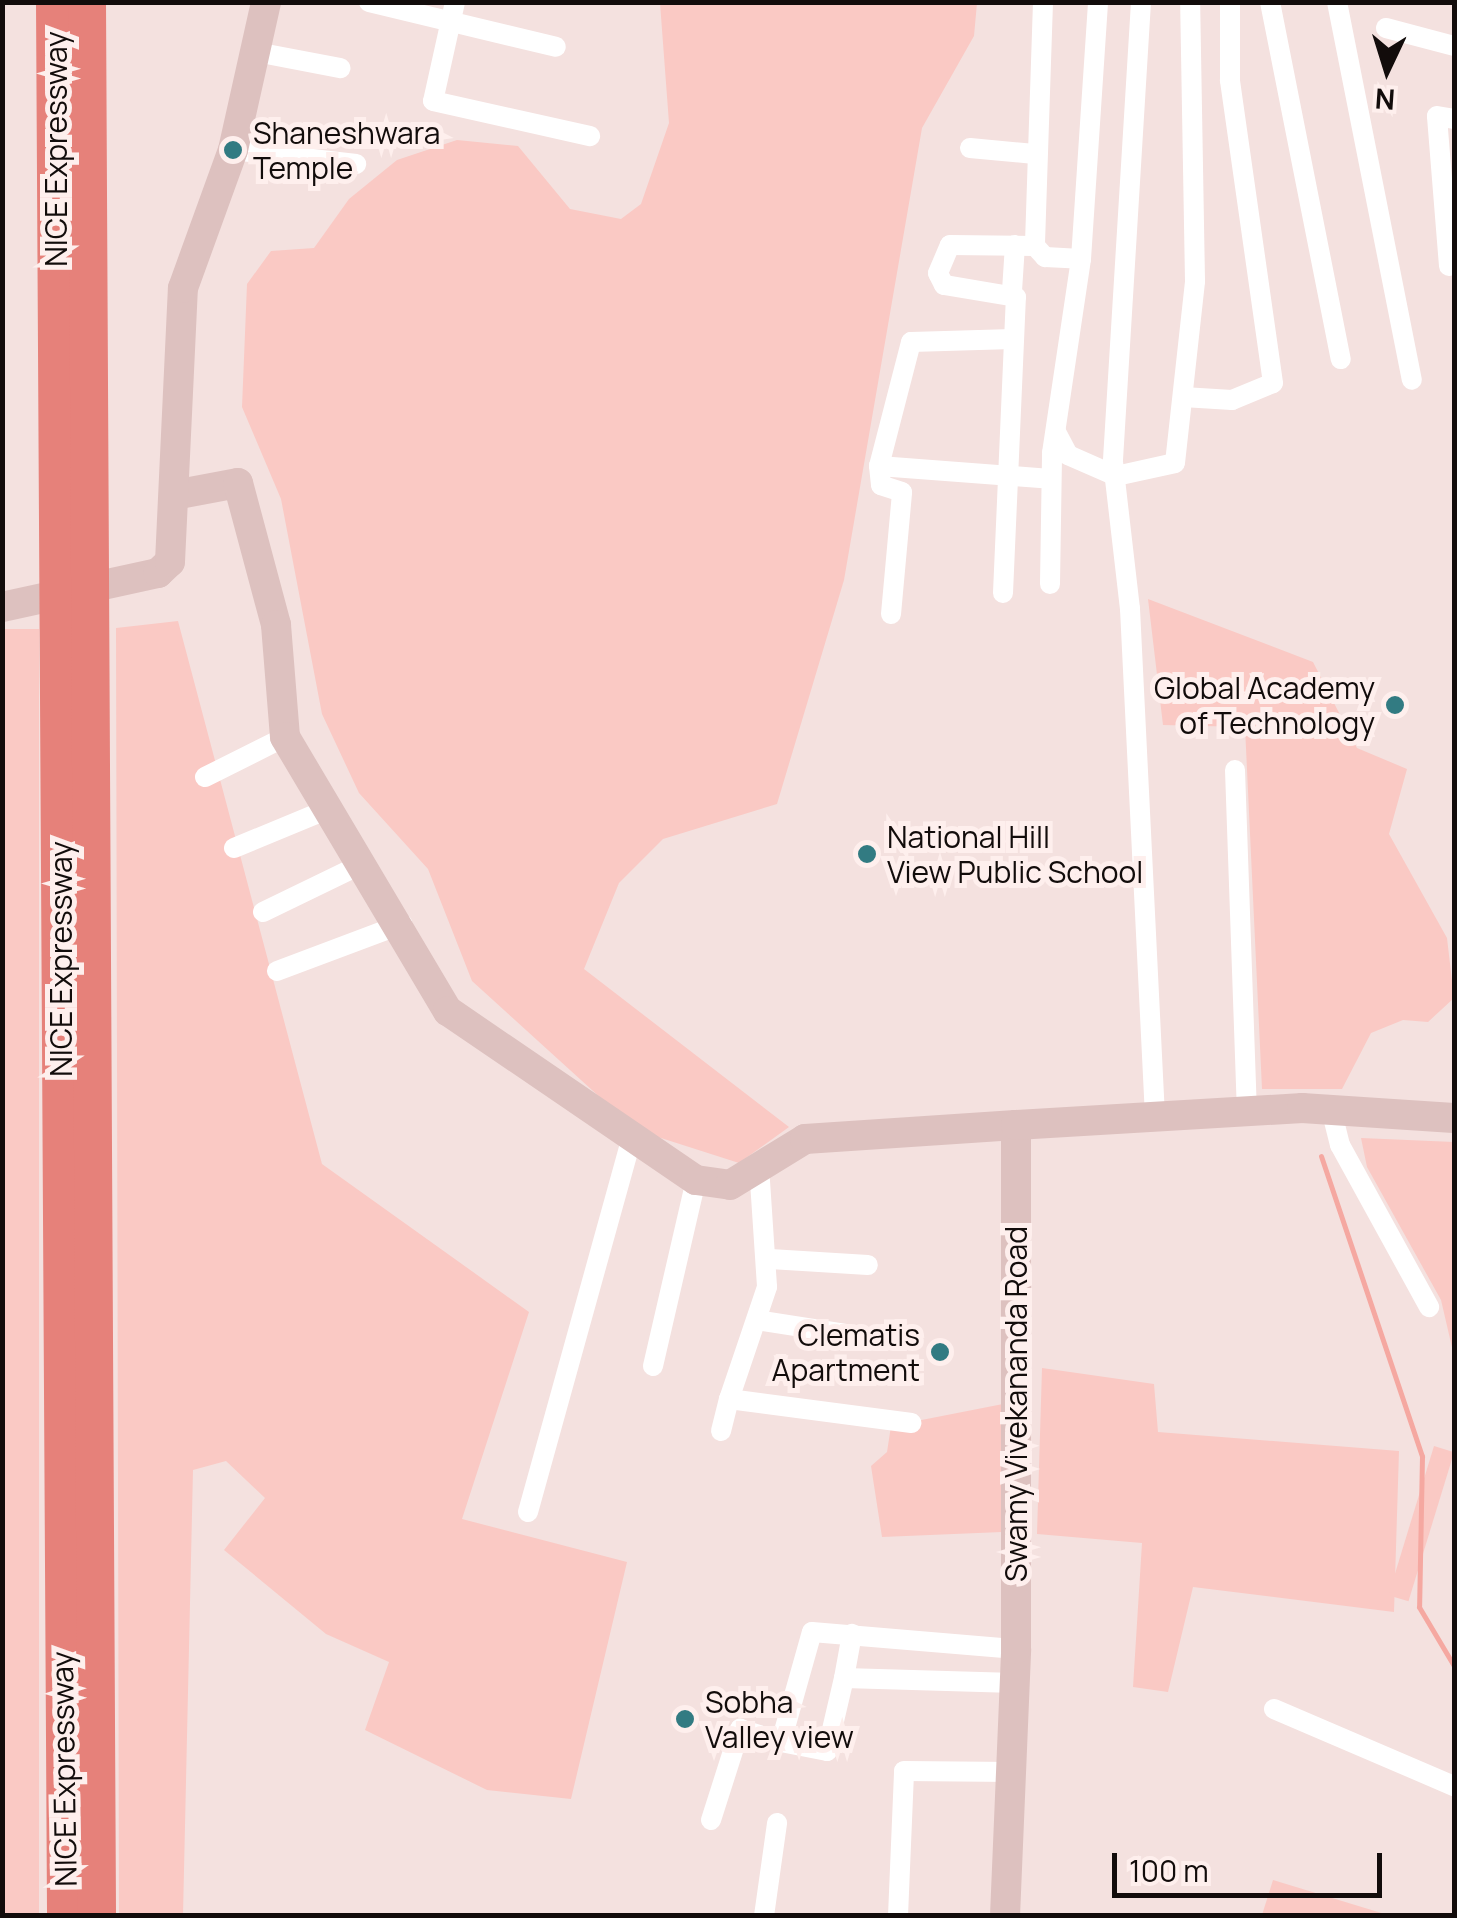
<!DOCTYPE html>
<html>
<head>
<meta charset="utf-8">
<style>
  body { margin:0 }
  #map { position:relative; width:1457px; height:1918px; overflow:hidden; background:#f4e1df; font-family:Manrope,sans-serif }
  div>[style] { position:absolute }
  .green>* { inset:0; background:#fac9c4; transform-origin:0 0 }
  .stream>* { height:5px; margin:-2.5px; padding:0 2.5px; transform-origin:2.5px; border-radius:2.5px; background:#f5a8a1 }
  .street>* { height:20px; margin:-10px; padding:0 10px; transform-origin:10px; border-radius:10px; background:#fff }
  .secondary>* { height:30px; margin:-15px; padding:0 15px; transform-origin:15px; border-radius:15px; background:#ddc1bf }
  .highway>* { height:38px; margin:-19px; padding:0 19px; transform-origin:19px; border-radius:19px; background:#e6817a }
  .dots>* { width:28px; height:28px; translate:-50% -50%; box-sizing:border-box; border:5px solid #feefed; border-radius:50% }
  span { translate:-50% -50%; white-space:nowrap; text-align:center; line-height:1.15; -webkit-text-stroke:10px #feefed; paint-order:stroke }
  .poi-label { font-size:30px; color:#120c0b }
  .left { translate:0 -50%; text-align:left }
  .right { translate:-100% -50%; text-align:right }
  .street-label { font-size:30px; color:#120c0b }
  .frame { position:absolute; inset:0; border:5px solid #120c0b; pointer-events:none }
  .north { position:absolute; left:1337px; top:20px; width:100px; height:100px; -webkit-text-stroke:8px #feefed; paint-order:stroke; rotate:184deg; font-size:28px; font-weight:700; line-height:40px; text-align:center; color:#120c0b }
  .north::after { content:''; display:block; margin:auto; width:35px; height:45px; background:#120c0b; clip-path:polygon(50% 0,100% 100%,50% 72%,0 100%) }
  .scale { position:absolute; left:1112px; top:1853px; width:270px; height:45px; box-sizing:border-box; border:5px solid #120c0b; border-top:0; padding-left:12px; font-size:30px; line-height:35px; white-space:nowrap; color:#120c0b; -webkit-text-stroke:8px #feefed; paint-order:stroke }
</style>
</head>
<body>
<div id="map">
  <div class="green">
    <div style="clip-path:polygon(660px 3px,977px 3px,974px 36px,922px 128px,844px 580px,777px 804px,663px 839px,619px 883px,584px 969px,789px 1127px,739px 1163px,636px 1130px,472px 981px,428px 869px,359px 793px,322px 714px,281px 499px,242px 407px,247px 284px,271px 251px,314px 248px,349px 199px,397px 160px,457px 140px,518px 146px,570px 209px,621px 219px,641px 204px,669px 123px)"></div>
    <div style="clip-path:polygon(1148px 599px,1313px 662px,1357px 748px,1407px 769px,1389px 834px,1447px 938px,1454px 998px,1428px 1022px,1403px 1020px,1371px 1033px,1342px 1089px,1262px 1089px,1245px 727px,1163px 725px)"></div>
    <div style="clip-path:polygon(178px 621px,322px 1164px,529px 1312px,462px 1519px,627px 1562px,571px 1799px,487px 1790px,365px 1730px,389px 1662px,326px 1634px,224px 1550px,265px 1498px,226px 1461px,193px 1470px,183px 1915px,119px 1915px,116px 628px)"></div>
    <div style="left:39px;top:629px;width:1286px;height:38px;rotate:90deg"></div>
    <div style="clip-path:polygon(1361px 1138px,1454px 1142px,1454px 1356px,1441px 1300px,1367px 1167px)"></div>
    <div style="clip-path:polygon(1042px 1368px,1154px 1384px,1158px 1432px,1399px 1451px,1394px 1612px,1193px 1587px,1168px 1692px,1133px 1687px,1142px 1543px,1037px 1534px)"></div>
    <div style="clip-path:polygon(1003px 1404px,1002px 1532px,882px 1537px,871px 1466px,887px 1452px,891px 1426px)"></div>
    <div style="left:1434px;top:1446px;width:21px;height:156px;rotate:17deg"></div>
    <div style="clip-path:polygon(1273px 1880px,1388px 1915px,1262px 1915px)"></div>
  </div>
  <div class="stream">
    <div style="left:1321px;top:1156px;width:317px;rotate:71.4deg"></div>
    <div style="left:1422px;top:1456px;width:151px;rotate:91.1deg"></div>
    <div style="left:1419px;top:1607px;width:69px;rotate:59.3deg"></div>
  </div>
  <div class="street">
    <div style="left:369px;top:2px;width:192px;rotate:13.5deg"></div>
    <div style="left:455px;top:2px;width:101px;rotate:102.5deg"></div>
    <div style="left:433px;top:101px;width:161px;rotate:12.6deg"></div>
    <div style="left:1043px;top:2px;width:244px;rotate:91.9deg"></div>
    <div style="left:1035px;top:246px;width:15px;rotate:48deg"></div>
    <div style="left:1045px;top:257px;width:36px;rotate:3deg"></div>
    <div style="left:1141px;top:2px;width:461px;rotate:93.5deg"></div>
    <div style="left:1113px;top:462px;width:148px;rotate:83.4deg"></div>
    <div style="left:1130px;top:609px;width:509px;rotate:87.18deg"></div>
    <div style="left:1270px;top:2px;width:364px;rotate:78.8deg"></div>
    <div style="left:1337px;top:2px;width:385px;rotate:78.8deg"></div>
    <div style="left:1386px;top:28px;width:70px;rotate:14.8deg"></div>
    <div style="left:256px;top:52px;width:86px;rotate:10.8deg"></div>
    <div style="left:970px;top:148px;width:65px;rotate:5.3deg"></div>
    <div style="left:233px;top:150px;width:124px;rotate:6.5deg"></div>
    <div style="left:1449px;top:266px;width:150px;rotate:-94.6deg"></div>
    <div style="left:1437px;top:116px;width:17px;rotate:10deg"></div>
    <div style="left:1012px;top:291px;width:46px;rotate:-86.3deg"></div>
    <div style="left:1183px;top:397px;width:49px;rotate:3.5deg"></div>
    <div style="left:1232px;top:400px;width:44px;rotate:-22.5deg"></div>
    <div style="left:1273px;top:383px;width:306px;rotate:-98.1deg"></div>
    <div style="left:1230px;top:80px;width:78px;rotate:-90deg"></div>
    <div style="left:1056px;top:432px;width:26px;rotate:62deg"></div>
    <div style="left:1068px;top:455px;width:52px;rotate:23.6deg"></div>
    <div style="left:1116px;top:476px;width:60px;rotate:-12.4deg"></div>
    <div style="left:1175px;top:463px;width:183px;rotate:-83.7deg"></div>
    <div style="left:1195px;top:281px;width:279px;rotate:-91deg"></div>
    <div style="left:879px;top:466px;width:172px;rotate:4.3deg"></div>
    <div style="left:1050px;top:584px;width:131px;rotate:-89.1deg"></div>
    <div style="left:1052px;top:453px;width:196px;rotate:-81.5deg"></div>
    <div style="left:1081px;top:259px;width:258px;rotate:-86.2deg"></div>
    <div style="left:1003px;top:593px;width:296px;rotate:-87.5deg"></div>
    <div style="left:1016px;top:297px;width:73px;rotate:-170.5deg"></div>
    <div style="left:944px;top:285px;width:13px;rotate:-117deg"></div>
    <div style="left:938px;top:273px;width:30px;rotate:-67deg"></div>
    <div style="left:950px;top:245px;width:85px;rotate:0.7deg"></div>
    <div style="left:891px;top:614px;width:122px;rotate:-84.8deg"></div>
    <div style="left:902px;top:492px;width:22px;rotate:-162deg"></div>
    <div style="left:881px;top:485px;width:19px;rotate:-96deg"></div>
    <div style="left:879px;top:466px;width:128px;rotate:-75.5deg"></div>
    <div style="left:911px;top:342px;width:102px;rotate:-1.7deg"></div>
    <div style="left:1235px;top:770px;width:339px;rotate:88deg"></div>
    <div style="left:205px;top:777px;width:89px;rotate:-26.6deg"></div>
    <div style="left:234px;top:848px;width:102px;rotate:-22.5deg"></div>
    <div style="left:263px;top:912px;width:110px;rotate:-25.9deg"></div>
    <div style="left:277px;top:971px;width:134px;rotate:-20.6deg"></div>
    <div style="left:1331px;top:1109px;width:37px;rotate:76deg"></div>
    <div style="left:1340px;top:1145px;width:185px;rotate:61.2deg"></div>
    <div style="left:759px;top:1166px;width:121px;rotate:86.2deg"></div>
    <div style="left:767px;top:1287px;width:118px;rotate:108.7deg"></div>
    <div style="left:729px;top:1399px;width:184px;rotate:7.5deg"></div>
    <div style="left:770px;top:1259px;width:98px;rotate:3.5deg"></div>
    <div style="left:757px;top:1320px;width:130px;rotate:8.9deg"></div>
    <div style="left:653px;top:1366px;width:191px;rotate:-77deg"></div>
    <div style="left:721px;top:1431px;width:33px;rotate:-76deg"></div>
    <div style="left:528px;top:1512px;width:385px;rotate:-74.5deg"></div>
    <div style="left:844px;top:1678px;width:45px;rotate:-79.7deg"></div>
    <div style="left:1015px;top:1683px;width:171px;rotate:-178.3deg"></div>
    <div style="left:844px;top:1678px;width:75px;rotate:103.1deg"></div>
    <div style="left:827px;top:1751px;width:47px;rotate:-168.9deg"></div>
    <div style="left:781px;top:1742px;width:114px;rotate:-74.3deg"></div>
    <div style="left:812px;top:1632px;width:205px;rotate:4.8deg"></div>
    <div style="left:1274px;top:1709px;width:196px;rotate:23.2deg"></div>
    <div style="left:711px;top:1820px;width:96px;rotate:-72.3deg"></div>
    <div style="left:740px;top:1729px;width:43px;rotate:17.6deg"></div>
    <div style="left:764px;top:1916px;width:94px;rotate:-82deg"></div>
    <div style="left:898px;top:1916px;width:145px;rotate:-87.6deg"></div>
    <div style="left:904px;top:1771px;width:108px;rotate:0.5deg"></div>
  </div>
  <div class="secondary">
    <div style="left:174px;top:495px;width:65px;rotate:-10.6deg"></div>
    <div style="left:238px;top:483px;width:147px;rotate:75deg"></div>
    <div style="left:276px;top:625px;width:112px;rotate:85.4deg"></div>
    <div style="left:285px;top:737px;width:319px;rotate:59.3deg"></div>
    <div style="left:448px;top:1011px;width:300px;rotate:34.3deg"></div>
    <div style="left:696px;top:1180px;width:34px;rotate:8deg"></div>
    <div style="left:730px;top:1185px;width:88px;rotate:-31.5deg"></div>
    <div style="left:805px;top:1139px;width:211px;rotate:-3.8deg"></div>
    <div style="left:2px;top:607px;width:160px;rotate:-12.3deg"></div>
    <div style="left:158px;top:573px;width:16px;rotate:-43deg"></div>
    <div style="left:170px;top:562px;width:274px;rotate:-87.3deg"></div>
    <div style="left:183px;top:288px;width:147px;rotate:-70.1deg"></div>
    <div style="left:233px;top:150px;width:152px;rotate:-77.4deg"></div>
    <div style="left:1005px;top:1916px;width:267px;rotate:-87.6deg"></div>
    <div style="left:1016px;top:1649px;width:524px;rotate:-90deg"></div>
    <div style="left:1016px;top:1125px;width:287px;rotate:-3.4deg"></div>
    <div style="left:1302px;top:1108px;width:152px;rotate:3.8deg"></div>
  </div>
  <div class="highway">
    <div style="left:55px;top:2px;width:1914px;rotate:89.67deg"></div>
    <div style="left:87px;top:2px;width:1914px;rotate:89.7deg"></div>
  </div>
  <div class="dots">
    <div style="left:233px;top:150px;background:#327b82"></div>
    <div style="left:1395px;top:705px;background:#327b82"></div>
    <div style="left:867px;top:854px;background:#327b82"></div>
    <div style="left:940px;top:1352px;background:#327b82"></div>
    <div style="left:685px;top:1719px;background:#327b82"></div>
  </div>
  <div class="poi-label">
    <span class="left" style="left:253px;top:150px">Shaneshwara<br>Temple</span>
    <span class="right" style="left:1375px;top:705px">Global Academy<br>of Technology</span>
    <span class="left" style="left:887px;top:854px">National Hill<br>View Public School</span>
    <span class="right" style="left:920px;top:1352px">Clematis<br>Apartment</span>
    <span class="left" style="left:705px;top:1719px">Sobha<br>Valley view</span>
  </div>
  <div class="street-label">
    <span style="left:56px;top:149px;rotate:-90deg">NICE Expressway</span>
    <span style="left:61px;top:959px;rotate:-90deg">NICE Expressway</span>
    <span style="left:1016px;top:1404px;rotate:-90deg">Swamy Vivekananda Road</span>
    <span style="left:64px;top:1769px;rotate:-91deg">NICE Expressway</span>
  </div>
  <div class="frame"></div>
  <div class="north">N</div>
  <div class="scale">100 m</div>
</div>
</body>
</html>
